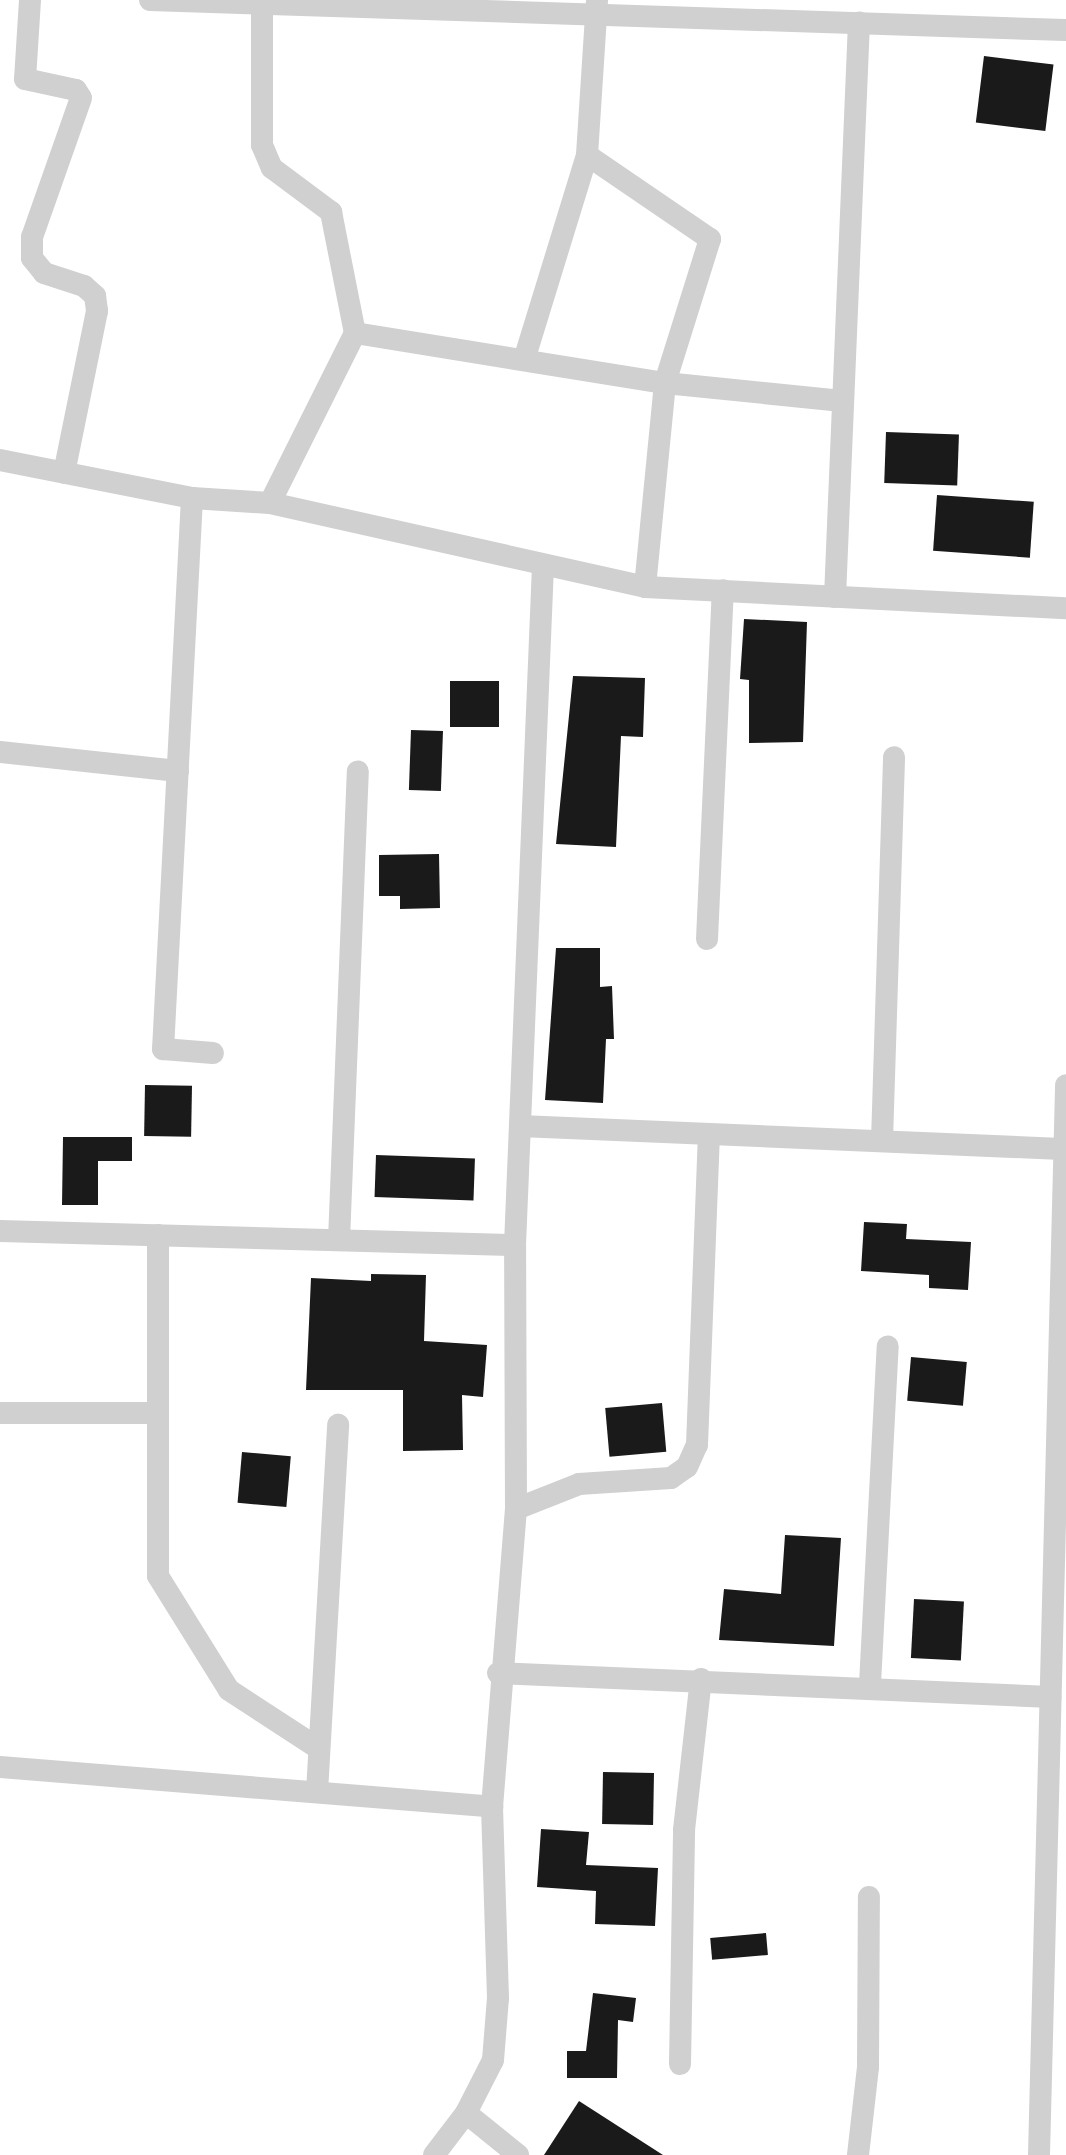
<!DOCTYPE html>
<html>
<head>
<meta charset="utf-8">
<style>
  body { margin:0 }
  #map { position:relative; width:1066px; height:2155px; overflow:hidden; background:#fff; font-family:Figtree,sans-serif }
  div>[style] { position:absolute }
  .building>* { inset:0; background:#1a1a1a; transform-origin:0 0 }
  .street>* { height:22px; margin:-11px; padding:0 11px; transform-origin:11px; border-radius:11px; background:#d0d0d0 }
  span { translate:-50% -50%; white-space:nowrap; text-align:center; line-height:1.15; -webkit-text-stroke:10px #fff; paint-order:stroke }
</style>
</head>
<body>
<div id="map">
  <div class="building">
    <div style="left:984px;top:56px;width:70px;height:67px;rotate:7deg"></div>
    <div style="left:886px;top:432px;width:73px;height:51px;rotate:2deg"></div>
    <div style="left:937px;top:495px;width:97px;height:56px;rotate:4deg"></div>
    <div style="clip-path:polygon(744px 619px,807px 622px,803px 742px,749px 743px,749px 680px,740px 679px)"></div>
    <div style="clip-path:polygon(573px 676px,645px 678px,643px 737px,621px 736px,616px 847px,556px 844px)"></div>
    <div style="left:450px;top:681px;width:49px;height:46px"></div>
    <div style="left:411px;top:730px;width:32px;height:60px;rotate:2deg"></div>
    <div style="clip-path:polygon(439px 854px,440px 908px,400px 909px,400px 896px,379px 896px,379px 855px)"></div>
    <div style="clip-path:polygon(556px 948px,600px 948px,600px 987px,612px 986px,614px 1039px,606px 1039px,603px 1103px,545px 1100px)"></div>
    <div style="left:145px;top:1085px;width:47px;height:51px;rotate:1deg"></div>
    <div style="clip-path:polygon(63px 1137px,132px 1137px,132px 1161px,98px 1161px,98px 1205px,62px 1205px)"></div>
    <div style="left:376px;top:1155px;width:99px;height:42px;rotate:2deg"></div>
    <div style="clip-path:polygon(864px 1222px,907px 1224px,906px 1239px,971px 1242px,968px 1290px,929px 1288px,929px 1275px,861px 1271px)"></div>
    <div style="clip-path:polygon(371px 1274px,426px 1275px,424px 1341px,487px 1345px,483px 1397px,462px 1395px,463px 1450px,403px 1451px,403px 1390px,306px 1390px,311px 1278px,371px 1281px)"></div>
    <div style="left:911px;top:1357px;width:56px;height:44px;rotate:5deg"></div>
    <div style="left:662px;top:1403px;width:49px;height:57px;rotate:85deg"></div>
    <div style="left:242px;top:1452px;width:49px;height:51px;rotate:5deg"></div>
    <div style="clip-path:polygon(785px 1535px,841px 1538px,834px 1646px,719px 1640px,724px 1589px,781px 1594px)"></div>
    <div style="left:914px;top:1599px;width:50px;height:59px;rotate:3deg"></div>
    <div style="left:603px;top:1772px;width:51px;height:52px;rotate:1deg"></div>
    <div style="clip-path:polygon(541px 1829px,589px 1832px,586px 1865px,658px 1868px,655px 1926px,595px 1924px,596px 1891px,537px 1887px)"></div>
    <div style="left:766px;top:1933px;width:22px;height:56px;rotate:85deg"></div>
    <div style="clip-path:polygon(593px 1993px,636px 1998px,633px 2022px,618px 2020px,617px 2078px,567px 2078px,567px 2051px,586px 2051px)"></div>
    <div style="clip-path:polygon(579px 2101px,663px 2155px,544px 2155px)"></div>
  </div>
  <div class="street">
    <div style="left:30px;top:0;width:79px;rotate:93.6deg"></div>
    <div style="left:25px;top:79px;width:52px;rotate:12.2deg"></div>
    <div style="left:76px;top:90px;width:9px;rotate:58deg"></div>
    <div style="left:81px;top:98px;width:147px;rotate:109.4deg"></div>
    <div style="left:32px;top:237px;width:21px;rotate:90deg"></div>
    <div style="left:32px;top:258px;width:19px;rotate:51deg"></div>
    <div style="left:44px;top:273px;width:42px;rotate:18deg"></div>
    <div style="left:84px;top:286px;width:15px;rotate:42deg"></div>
    <div style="left:95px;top:296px;width:15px;rotate:82deg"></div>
    <div style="left:97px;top:311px;width:165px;rotate:101.5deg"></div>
    <div style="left:150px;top:0;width:916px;rotate:1.88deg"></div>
    <div style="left:262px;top:5px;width:140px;rotate:90deg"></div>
    <div style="left:262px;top:145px;width:25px;rotate:67deg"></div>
    <div style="left:272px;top:168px;width:74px;rotate:36.7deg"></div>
    <div style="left:331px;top:212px;width:123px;rotate:78.8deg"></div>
    <div style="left:355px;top:333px;width:190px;rotate:116.6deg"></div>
    <div style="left:587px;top:155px;width:149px;rotate:34.3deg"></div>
    <div style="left:710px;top:239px;width:151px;rotate:107.4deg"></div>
    <div style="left:665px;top:383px;width:205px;rotate:95.6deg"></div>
    <div style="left:355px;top:333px;width:314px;rotate:9.2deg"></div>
    <div style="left:665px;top:383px;width:178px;rotate:5.8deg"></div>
    <div style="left:524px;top:360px;width:214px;rotate:-72.9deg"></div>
    <div style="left:587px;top:155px;width:155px;rotate:-86.3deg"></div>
    <div style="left:0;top:460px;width:196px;rotate:11.2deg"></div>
    <div style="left:192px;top:498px;width:78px;rotate:3.7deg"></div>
    <div style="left:270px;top:503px;width:384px;rotate:12.6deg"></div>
    <div style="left:645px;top:587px;width:422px;rotate:2.9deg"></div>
    <div style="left:192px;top:498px;width:552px;rotate:93.01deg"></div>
    <div style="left:163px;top:1049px;width:50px;rotate:4.6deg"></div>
    <div style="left:835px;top:597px;width:575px;rotate:-87.61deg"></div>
    <div style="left:0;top:752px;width:179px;rotate:6.1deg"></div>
    <div style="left:707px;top:939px;width:349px;rotate:-87.4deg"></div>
    <div style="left:520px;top:1126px;width:542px;rotate:2.43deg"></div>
    <div style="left:882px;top:1141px;width:384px;rotate:-88.2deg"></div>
    <div style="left:0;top:1231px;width:515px;rotate:1.56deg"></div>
    <div style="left:158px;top:1235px;width:341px;rotate:90deg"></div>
    <div style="left:158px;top:1576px;width:134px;rotate:58.1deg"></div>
    <div style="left:229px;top:1690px;width:103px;rotate:33.1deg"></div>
    <div style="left:339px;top:1240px;width:469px;rotate:-87.7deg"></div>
    <div style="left:0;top:1413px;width:158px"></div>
    <div style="left:516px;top:1509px;width:68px;rotate:-21.6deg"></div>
    <div style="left:579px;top:1484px;width:92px;rotate:-3.7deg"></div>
    <div style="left:671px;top:1478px;width:19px;rotate:-35deg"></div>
    <div style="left:687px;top:1467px;width:24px;rotate:-66deg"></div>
    <div style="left:697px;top:1445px;width:311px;rotate:-87.8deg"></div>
    <div style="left:498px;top:1673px;width:553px;rotate:2.49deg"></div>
    <div style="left:870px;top:1684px;width:338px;rotate:-87deg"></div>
    <div style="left:0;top:1767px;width:494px;rotate:4.6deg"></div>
    <div style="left:317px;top:1792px;width:368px;rotate:-86.7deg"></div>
    <div style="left:680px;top:2064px;width:234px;rotate:-89deg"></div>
    <div style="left:684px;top:1830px;width:152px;rotate:-83.6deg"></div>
    <div style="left:466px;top:2113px;width:67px;rotate:38.9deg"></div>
    <div style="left:434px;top:2155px;width:53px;rotate:-52.7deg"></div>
    <div style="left:466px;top:2113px;width:59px;rotate:-63deg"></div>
    <div style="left:493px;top:2060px;width:62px;rotate:-85.4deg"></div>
    <div style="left:498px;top:1998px;width:191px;rotate:-91.8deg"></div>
    <div style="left:492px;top:1807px;width:299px;rotate:-85.4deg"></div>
    <div style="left:516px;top:1509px;width:264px;rotate:-90.2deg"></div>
    <div style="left:515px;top:1245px;width:680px;rotate:-87.64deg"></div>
    <div style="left:858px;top:2155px;width:89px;rotate:-83.5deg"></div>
    <div style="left:868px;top:2067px;width:170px;rotate:-89.7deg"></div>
    <div style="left:1039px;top:2155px;width:1070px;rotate:-88.55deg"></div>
  </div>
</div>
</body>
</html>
